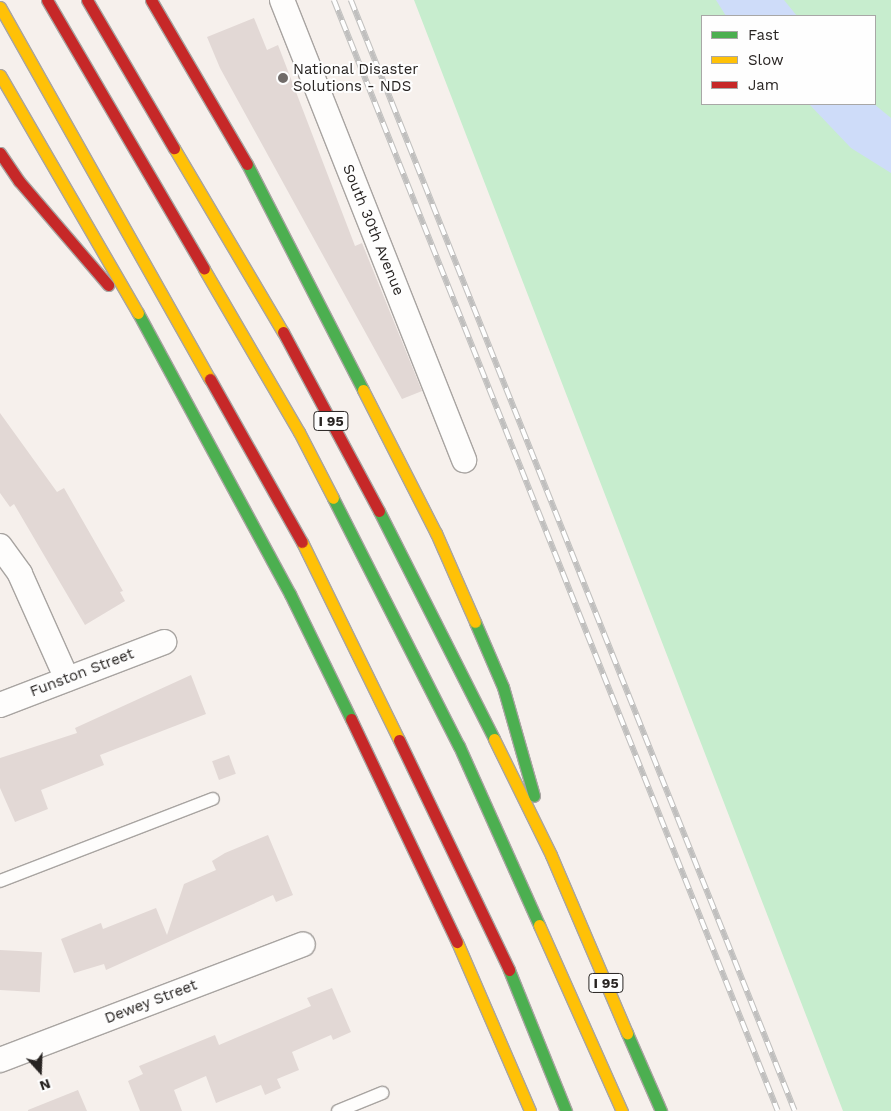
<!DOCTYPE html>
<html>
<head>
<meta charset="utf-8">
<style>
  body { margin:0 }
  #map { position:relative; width:891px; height:1111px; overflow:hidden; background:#f6f0ec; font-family:"Work Sans",sans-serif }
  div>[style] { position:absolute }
  .green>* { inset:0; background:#c7edce }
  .water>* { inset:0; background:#cedcf9 }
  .building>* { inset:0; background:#e2d8d5; transform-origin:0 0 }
  .roads { filter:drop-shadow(1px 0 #a8a4a1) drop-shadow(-1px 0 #a8a4a1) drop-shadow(0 1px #a8a4a1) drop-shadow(0 -1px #a8a4a1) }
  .lane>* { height:12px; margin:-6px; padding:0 6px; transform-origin:6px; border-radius:6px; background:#fefdfc }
  .street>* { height:24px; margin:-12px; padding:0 12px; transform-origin:12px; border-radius:12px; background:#fefdfc }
  .fast>* { height:11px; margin:-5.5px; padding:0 5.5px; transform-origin:5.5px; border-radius:5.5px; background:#4caf50 }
  .slow>* { height:11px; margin:-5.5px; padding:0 5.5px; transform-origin:5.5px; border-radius:5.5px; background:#ffc107 }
  .jam>* { height:11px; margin:-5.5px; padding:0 5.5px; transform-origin:5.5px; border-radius:5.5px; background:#c62828 }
  .rail>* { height:5.5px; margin-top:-2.75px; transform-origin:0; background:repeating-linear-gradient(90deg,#fefefe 0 11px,#c0bfbe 0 22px); box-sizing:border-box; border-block:1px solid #c0bfbe }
  .dots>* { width:14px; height:14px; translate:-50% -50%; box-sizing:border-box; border:2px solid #fefefe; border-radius:50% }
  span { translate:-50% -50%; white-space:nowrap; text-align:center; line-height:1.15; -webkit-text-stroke:4px #fefefe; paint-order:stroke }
  .shield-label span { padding:1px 4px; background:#fefefe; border:1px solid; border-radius:4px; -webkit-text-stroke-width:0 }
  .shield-label { font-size:14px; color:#282422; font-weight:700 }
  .poi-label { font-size:15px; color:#282422 }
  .left { translate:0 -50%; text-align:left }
  .street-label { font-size:15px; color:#282422 }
  .legend { position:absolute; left:701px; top:15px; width:175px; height:90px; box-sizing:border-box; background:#fefefe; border:1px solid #a8a7a6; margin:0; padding:6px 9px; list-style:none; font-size:15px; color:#282422 }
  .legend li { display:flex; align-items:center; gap:10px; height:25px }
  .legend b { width:25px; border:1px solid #a8a7a6 }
  .north { position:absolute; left:15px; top:1046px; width:50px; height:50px; -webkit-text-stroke:4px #fefefe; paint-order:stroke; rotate:160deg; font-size:14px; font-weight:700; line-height:20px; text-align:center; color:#282422 }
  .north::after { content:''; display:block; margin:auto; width:18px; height:22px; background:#282422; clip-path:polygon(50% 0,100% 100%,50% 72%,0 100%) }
</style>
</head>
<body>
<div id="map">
  <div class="green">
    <div style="clip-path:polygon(evenodd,414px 0,891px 0,891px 1111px,843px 1111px,414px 0,702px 16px,875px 16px,875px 104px,702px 104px,702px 16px)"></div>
  </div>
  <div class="water">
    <div style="clip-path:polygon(716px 0,784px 0,797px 16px,726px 16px)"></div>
    <div style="clip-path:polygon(809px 104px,874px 104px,891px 118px,891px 173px,851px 148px)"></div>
  </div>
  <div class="building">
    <div style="clip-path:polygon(254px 18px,267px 50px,278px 45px,355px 246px,362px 243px,422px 391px,402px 399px,220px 68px,207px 37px)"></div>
    <div style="clip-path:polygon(0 413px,57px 492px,64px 488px,123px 591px,120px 592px,125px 601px,85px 625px,14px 504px,10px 507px,0 493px)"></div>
    <div style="clip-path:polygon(191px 675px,206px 714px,100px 755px,104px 765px,41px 790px,48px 809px,15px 822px,0 788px,0 758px,77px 733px,75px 728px)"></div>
    <div style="left:229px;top:755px;width:20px;height:18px;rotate:70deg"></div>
    <div style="clip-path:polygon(268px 835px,293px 895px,276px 902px,273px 895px,106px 970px,104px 964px,74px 973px,61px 939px,101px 923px,103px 929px,156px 908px,167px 935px,184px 884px,216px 870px,212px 861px,225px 853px)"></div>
    <div style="left:0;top:950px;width:42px;height:40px;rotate:3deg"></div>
    <div style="clip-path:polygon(332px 988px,351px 1032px,333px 1040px,331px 1035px,292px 1052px,299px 1070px,277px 1079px,281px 1088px,265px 1095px,261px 1085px,216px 1103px,206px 1076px,174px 1090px,182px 1111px,140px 1111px,128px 1081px,143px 1074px,139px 1066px,215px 1035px,219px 1045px,311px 1006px,307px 998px)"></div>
    <div style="clip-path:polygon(78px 1090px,87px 1111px,28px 1111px,28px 1110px)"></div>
  </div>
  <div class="roads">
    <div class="lane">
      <div style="left:0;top:881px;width:228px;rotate:-21.1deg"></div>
      <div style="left:338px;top:1111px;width:48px;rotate:-22.2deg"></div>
    </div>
    <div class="street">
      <div style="left:282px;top:0;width:495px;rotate:68.4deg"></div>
      <div style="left:0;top:546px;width:34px;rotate:54deg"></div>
      <div style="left:20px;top:574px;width:115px;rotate:65.9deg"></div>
      <div style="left:0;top:705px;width:176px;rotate:-21deg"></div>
      <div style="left:0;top:1060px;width:324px;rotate:-20.9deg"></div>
    </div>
    <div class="fast">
      <div style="left:247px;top:164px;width:254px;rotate:62.8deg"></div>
      <div style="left:138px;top:313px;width:319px;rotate:61.6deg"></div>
      <div style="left:290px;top:594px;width:139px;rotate:64deg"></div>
      <div style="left:333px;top:498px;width:278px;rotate:63.1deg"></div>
      <div style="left:459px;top:746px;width:196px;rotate:65.9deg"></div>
      <div style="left:379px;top:511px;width:255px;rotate:63.2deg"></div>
      <div style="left:475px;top:622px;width:71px;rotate:66.7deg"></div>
      <div style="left:503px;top:687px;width:113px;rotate:74.1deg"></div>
      <div style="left:509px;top:970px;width:152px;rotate:68deg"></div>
      <div style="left:627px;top:1033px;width:85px;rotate:66.4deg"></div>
    </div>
    <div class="slow">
      <div style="left:0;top:7px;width:427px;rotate:60.6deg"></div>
      <div style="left:0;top:75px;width:275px;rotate:59.9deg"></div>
      <div style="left:174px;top:148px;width:214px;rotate:59.4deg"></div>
      <div style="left:204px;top:269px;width:189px;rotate:59.8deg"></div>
      <div style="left:299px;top:432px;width:74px;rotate:62.7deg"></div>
      <div style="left:363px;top:390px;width:161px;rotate:63deg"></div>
      <div style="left:436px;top:533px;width:97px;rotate:66.3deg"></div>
      <div style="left:302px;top:542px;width:220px;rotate:63.9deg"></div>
      <div style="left:494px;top:739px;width:129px;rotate:63.8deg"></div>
      <div style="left:551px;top:855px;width:194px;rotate:66.9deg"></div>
      <div style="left:539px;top:925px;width:204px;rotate:66deg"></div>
      <div style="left:457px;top:942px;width:184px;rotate:66.6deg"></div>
    </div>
    <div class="jam">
      <div style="left:47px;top:0;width:311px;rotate:59.7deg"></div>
      <div style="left:87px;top:0;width:172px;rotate:59.6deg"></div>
      <div style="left:151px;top:0;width:190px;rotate:59.7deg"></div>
      <div style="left:0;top:153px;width:34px;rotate:56deg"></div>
      <div style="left:19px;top:181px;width:137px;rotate:49.4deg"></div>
      <div style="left:283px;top:332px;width:203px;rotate:61.8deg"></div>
      <div style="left:210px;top:379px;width:187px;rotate:60.6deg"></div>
      <div style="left:351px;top:719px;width:247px;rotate:64.6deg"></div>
      <div style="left:399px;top:740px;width:255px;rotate:64.4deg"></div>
    </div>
  </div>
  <div class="rail">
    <div style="left:334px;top:0;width:1196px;rotate:68.22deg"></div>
    <div style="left:351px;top:0;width:1196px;rotate:68.22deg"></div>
  </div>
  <div class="dots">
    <div style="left:283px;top:78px;background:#706b69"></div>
  </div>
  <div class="shield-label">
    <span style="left:331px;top:421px">I 95</span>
    <span style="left:606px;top:983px">I 95</span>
  </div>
  <div class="poi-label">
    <span class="left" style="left:293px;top:78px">National Disaster<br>Solutions - NDS</span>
  </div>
  <div class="street-label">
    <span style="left:373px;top:230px;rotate:68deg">South 30th Avenue</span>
    <span style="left:82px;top:673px;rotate:-21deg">Funston Street</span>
    <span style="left:151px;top:1002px;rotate:-21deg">Dewey Street</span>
  </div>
  <ul class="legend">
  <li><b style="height:6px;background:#4caf50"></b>Fast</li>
  <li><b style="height:6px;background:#ffc107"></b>Slow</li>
  <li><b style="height:6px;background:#c62828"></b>Jam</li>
  </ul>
  <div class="north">N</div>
</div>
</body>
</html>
